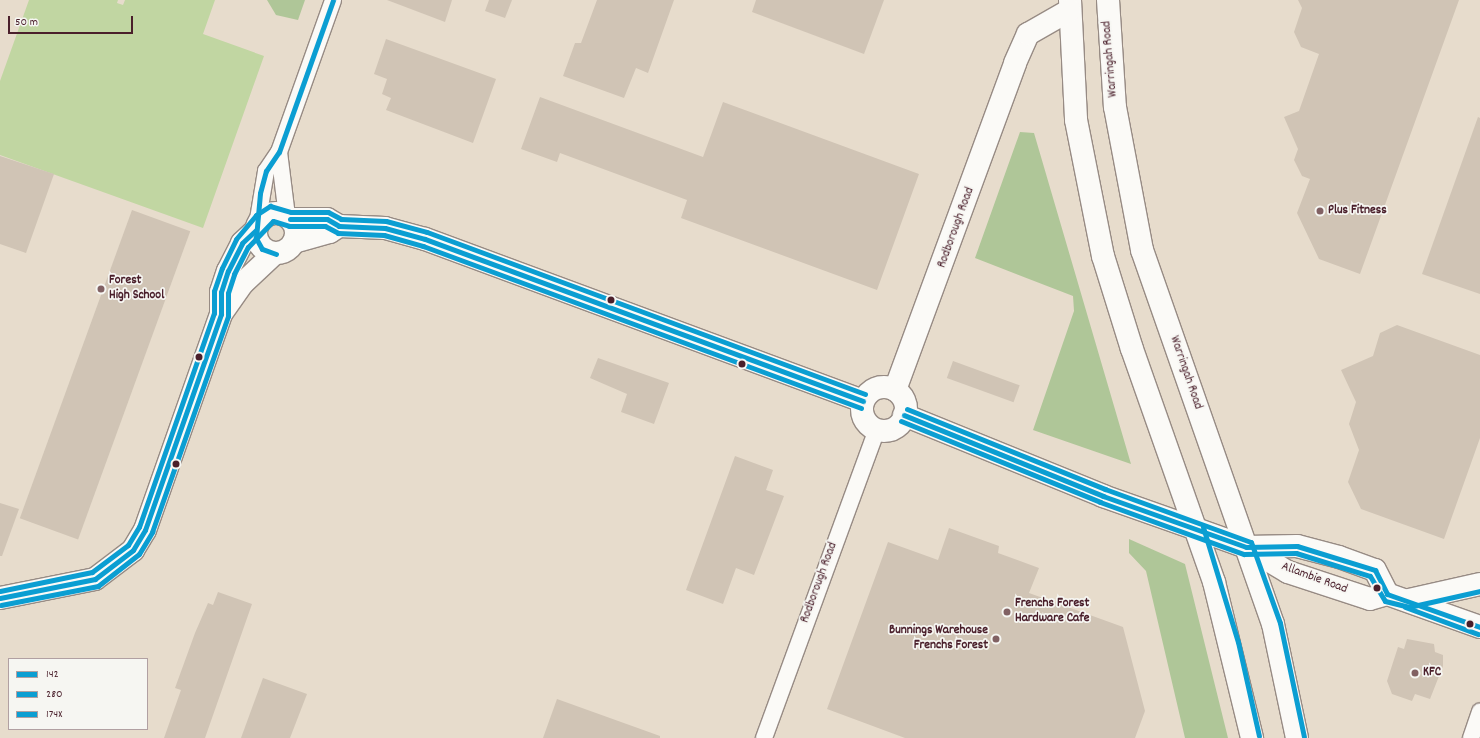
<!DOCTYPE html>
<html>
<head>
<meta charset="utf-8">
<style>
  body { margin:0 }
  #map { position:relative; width:1480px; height:738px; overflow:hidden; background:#e7dccc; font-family:Dekko,sans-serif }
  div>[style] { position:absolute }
  .green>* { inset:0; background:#c1d6a2 }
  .forest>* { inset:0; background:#afc698 }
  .building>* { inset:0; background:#d0c4b5; transform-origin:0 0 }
  .roads { filter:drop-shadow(1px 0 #978b84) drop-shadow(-1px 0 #978b84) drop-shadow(0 1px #978b84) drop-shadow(0 -1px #978b84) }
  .minor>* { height:16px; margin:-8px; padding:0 8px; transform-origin:8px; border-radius:8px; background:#fbfaf7 }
  .secondary>* { height:22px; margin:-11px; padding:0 11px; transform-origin:11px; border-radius:11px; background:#fbfaf7 }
  .secondary>.ring { margin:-11px; padding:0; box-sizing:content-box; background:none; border:22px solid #fbfaf7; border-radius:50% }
  .trunk>* { height:22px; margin:-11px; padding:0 11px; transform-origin:11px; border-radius:11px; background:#fbfaf7 }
  .bus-1>* { height:5px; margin:-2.5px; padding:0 2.5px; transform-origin:2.5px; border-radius:2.5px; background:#0b9ed2 }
  .bus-2>* { height:5px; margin:-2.5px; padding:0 2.5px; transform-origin:2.5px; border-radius:2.5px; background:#0b9ed2 }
  .bus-3>* { height:5px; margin:-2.5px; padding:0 2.5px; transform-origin:2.5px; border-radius:2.5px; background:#0b9ed2 }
  .dots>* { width:11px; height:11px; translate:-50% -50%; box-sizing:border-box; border:2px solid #f6f6f2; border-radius:50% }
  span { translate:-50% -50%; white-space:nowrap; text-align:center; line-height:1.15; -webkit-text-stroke:3.5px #f6f6f2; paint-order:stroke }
  .street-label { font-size:13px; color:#4a1f2b }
  .poi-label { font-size:13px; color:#4a1f2b; font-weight:700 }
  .left { translate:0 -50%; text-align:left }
  .right { translate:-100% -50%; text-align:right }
  .legend { position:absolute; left:8px; top:658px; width:140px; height:72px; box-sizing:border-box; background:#f6f6f2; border:1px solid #b1a0a2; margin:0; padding:5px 7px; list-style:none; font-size:12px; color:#4a1f2b }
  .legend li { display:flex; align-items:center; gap:8px; height:20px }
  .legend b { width:20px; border:1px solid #b1a0a2 }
  .scale { position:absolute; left:8px; top:16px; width:125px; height:18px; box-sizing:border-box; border:2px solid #4a1f2b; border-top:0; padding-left:5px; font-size:12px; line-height:14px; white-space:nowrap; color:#4a1f2b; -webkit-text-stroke:3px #f6f6f2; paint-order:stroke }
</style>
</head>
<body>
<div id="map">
  <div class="green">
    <div style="clip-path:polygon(29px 0,118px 0,117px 3px,123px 5px,125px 0,215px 0,203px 34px,264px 56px,203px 228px,0 155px,0 81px)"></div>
  </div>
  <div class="forest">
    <div style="clip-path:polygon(267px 0,305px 0,298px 20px,276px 15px)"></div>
    <div style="clip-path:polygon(1020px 132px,1034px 133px,1131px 464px,1033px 430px,1074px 311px,1073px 296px,975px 258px)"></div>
    <div style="clip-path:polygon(1129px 539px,1185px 564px,1228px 738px,1185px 738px,1146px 571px,1129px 553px)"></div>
  </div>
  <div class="building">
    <div style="clip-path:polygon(387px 0,452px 0,445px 22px)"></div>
    <div style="clip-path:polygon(489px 0,512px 0,505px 18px,485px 11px)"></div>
    <div style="clip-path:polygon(597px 0,674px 0,648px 73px,636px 68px,624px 98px,563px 76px,575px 43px,581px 43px)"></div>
    <div style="clip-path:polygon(756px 0,884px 0,864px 54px,752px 12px)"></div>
    <div style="clip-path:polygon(1298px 0,1459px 0,1360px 274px,1319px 259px,1297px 213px,1310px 179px,1302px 176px,1294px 160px,1298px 149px,1284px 117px,1299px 111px,1319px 54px,1301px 47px,1294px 32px,1302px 8px)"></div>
    <div style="clip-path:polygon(386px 39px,496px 79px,473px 143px,386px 110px,391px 98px,382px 94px,387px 79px,374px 74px)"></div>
    <div style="clip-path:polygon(540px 97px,703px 157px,723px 102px,919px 174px,877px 290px,681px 218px,687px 200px,560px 153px,557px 162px,521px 149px)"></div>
    <div style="clip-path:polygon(1478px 117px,1480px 118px,1480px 294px,1422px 274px)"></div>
    <div style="clip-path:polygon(0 156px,54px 174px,26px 253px,0 244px)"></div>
    <div style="left:132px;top:210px;width:62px;height:328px;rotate:20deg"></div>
    <div style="clip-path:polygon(1397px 325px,1480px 355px,1480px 438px,1444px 539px,1361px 509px,1348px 482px,1359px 450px,1349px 424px,1356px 402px,1341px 370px,1373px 356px,1380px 333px)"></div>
    <div style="clip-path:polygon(598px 358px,669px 383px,654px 424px,621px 412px,627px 394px,590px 378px)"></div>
    <div style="left:953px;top:361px;width:71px;height:18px;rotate:20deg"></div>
    <div style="clip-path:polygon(735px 456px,773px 470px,766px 490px,784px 496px,754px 575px,736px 568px,723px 604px,686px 590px)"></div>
    <div style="clip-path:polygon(0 503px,19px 509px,2px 556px,0 556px)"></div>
    <div style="clip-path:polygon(949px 528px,999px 546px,998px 553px,1039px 568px,1029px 593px,1123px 627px,1145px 711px,1135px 738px,905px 738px,827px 709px,888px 542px,938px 560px)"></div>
    <div style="clip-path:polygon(218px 592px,252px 604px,205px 738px,164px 738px,181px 690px,175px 688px,195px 633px,208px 603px,213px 605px)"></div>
    <div style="clip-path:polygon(1407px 639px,1434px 644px,1435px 652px,1443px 655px,1443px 666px,1430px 699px,1415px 694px,1412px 701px,1392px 694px,1387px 681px,1398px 647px,1404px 649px)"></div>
    <div style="clip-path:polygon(263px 678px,307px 694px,290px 738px,241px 738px)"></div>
    <div style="clip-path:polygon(557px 699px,660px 736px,660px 738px,543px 738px)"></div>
  </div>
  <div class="roads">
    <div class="minor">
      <div style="left:279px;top:152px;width:64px;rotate:82.9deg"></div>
      <div style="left:257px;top:225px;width:55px;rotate:-80.5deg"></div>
      <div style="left:266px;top:171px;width:23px;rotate:-56deg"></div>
      <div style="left:279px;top:152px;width:161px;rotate:-70.4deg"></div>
      <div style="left:764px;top:738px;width:329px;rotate:-69.9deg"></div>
      <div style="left:1471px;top:738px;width:28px;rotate:-71deg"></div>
    </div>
    <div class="secondary">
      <div class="ring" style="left:256px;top:213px;width:18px;height:18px"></div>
      <div style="left:290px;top:219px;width:37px"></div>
      <div style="left:327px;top:219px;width:14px;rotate:30deg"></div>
      <div style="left:339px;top:226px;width:46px;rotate:2.5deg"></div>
      <div style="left:385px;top:228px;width:41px;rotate:15.4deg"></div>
      <div style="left:425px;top:239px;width:467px;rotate:20.3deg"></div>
      <div style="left:294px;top:242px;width:37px;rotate:-16deg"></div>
      <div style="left:330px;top:232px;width:11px;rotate:-34deg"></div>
      <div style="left:221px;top:313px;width:21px;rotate:-90deg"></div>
      <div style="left:221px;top:292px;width:22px;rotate:-72deg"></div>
      <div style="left:228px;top:271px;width:31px;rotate:-63deg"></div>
      <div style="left:242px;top:243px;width:18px;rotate:-43deg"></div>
      <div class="ring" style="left:862px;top:387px;width:22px;height:22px"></div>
      <div style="left:895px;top:390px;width:348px;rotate:-69.8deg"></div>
      <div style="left:904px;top:415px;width:215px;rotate:22.1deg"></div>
      <div style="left:1103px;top:496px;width:99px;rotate:19.5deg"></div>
      <div style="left:1246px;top:547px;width:49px;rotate:30.8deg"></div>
      <div style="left:1288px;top:572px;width:86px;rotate:18.2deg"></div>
      <div style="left:1370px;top:599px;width:18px;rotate:-16deg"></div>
      <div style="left:1387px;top:594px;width:99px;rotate:19.5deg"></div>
      <div style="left:1246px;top:547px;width:51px;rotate:-1.1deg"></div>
      <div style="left:1297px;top:546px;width:43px;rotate:14.7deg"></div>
      <div style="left:1339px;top:557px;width:38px;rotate:20deg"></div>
      <div style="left:1375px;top:570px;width:27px;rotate:63deg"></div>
      <div style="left:0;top:598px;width:97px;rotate:-11.3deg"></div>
      <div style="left:95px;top:579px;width:48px;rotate:-37.3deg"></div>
      <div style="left:133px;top:550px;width:23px;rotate:-59deg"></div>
      <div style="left:145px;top:530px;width:229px;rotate:-70.6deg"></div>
      <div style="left:221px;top:314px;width:38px;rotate:-55deg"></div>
      <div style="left:243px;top:283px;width:42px;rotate:-43.1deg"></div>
      <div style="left:1409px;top:600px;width:73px;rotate:-12.7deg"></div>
    </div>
    <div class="trunk">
      <div style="left:1070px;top:0;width:120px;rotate:87.1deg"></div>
      <div style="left:1076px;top:120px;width:139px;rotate:78.8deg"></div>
      <div style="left:1103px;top:256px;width:97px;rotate:72.7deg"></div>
      <div style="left:1132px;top:349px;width:247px;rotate:70.6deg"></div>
      <div style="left:1214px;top:582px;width:161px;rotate:76.3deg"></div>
      <div style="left:1108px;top:0;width:107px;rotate:86.3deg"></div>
      <div style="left:1115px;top:107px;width:146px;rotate:79.3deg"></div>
      <div style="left:1142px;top:250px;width:396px;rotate:70.7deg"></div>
      <div style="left:1273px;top:624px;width:116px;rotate:78.1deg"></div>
      <div style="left:1015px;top:63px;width:32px;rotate:-66deg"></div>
      <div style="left:1028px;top:34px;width:48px;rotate:-29.7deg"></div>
      <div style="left:1196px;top:529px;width:53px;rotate:19.8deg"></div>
    </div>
  </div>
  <div class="bus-1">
    <div style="left:290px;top:219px;width:37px"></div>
    <div style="left:327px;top:219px;width:14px;rotate:30deg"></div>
    <div style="left:339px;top:226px;width:46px;rotate:2.5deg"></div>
    <div style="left:385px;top:228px;width:41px;rotate:15.4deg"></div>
    <div style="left:425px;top:239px;width:467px;rotate:20.3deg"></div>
    <div style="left:276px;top:254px;width:15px;rotate:-160deg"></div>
    <div style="left:262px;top:249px;width:13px;rotate:-119deg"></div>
    <div style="left:256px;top:238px;width:45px;rotate:-84.9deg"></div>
    <div style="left:260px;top:193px;width:23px;rotate:-75deg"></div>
    <div style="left:266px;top:171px;width:23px;rotate:-56deg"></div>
    <div style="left:279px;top:152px;width:161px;rotate:-70.4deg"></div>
    <div style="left:904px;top:415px;width:215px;rotate:22.1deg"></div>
    <div style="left:1103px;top:496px;width:152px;rotate:19.6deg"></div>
    <div style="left:1246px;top:547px;width:51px;rotate:-1.1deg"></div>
    <div style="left:1297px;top:546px;width:82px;rotate:17.1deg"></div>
    <div style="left:1375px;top:570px;width:27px;rotate:63deg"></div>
    <div style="left:1387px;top:594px;width:99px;rotate:19.5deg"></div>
    <div style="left:0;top:598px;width:97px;rotate:-11.3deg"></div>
    <div style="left:95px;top:579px;width:48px;rotate:-37.3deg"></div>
    <div style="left:133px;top:550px;width:23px;rotate:-59deg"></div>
    <div style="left:145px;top:530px;width:229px;rotate:-70.6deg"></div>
    <div style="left:221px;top:314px;width:22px;rotate:-90deg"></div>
    <div style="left:221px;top:292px;width:22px;rotate:-72deg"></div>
    <div style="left:228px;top:271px;width:31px;rotate:-63deg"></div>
    <div style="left:242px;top:243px;width:18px;rotate:-43deg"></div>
  </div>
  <div class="bus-2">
    <div style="left:901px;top:421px;width:215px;rotate:22.1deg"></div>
    <div style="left:1100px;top:502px;width:153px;rotate:19.9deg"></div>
    <div style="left:1244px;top:554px;width:52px;rotate:-1.1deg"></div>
    <div style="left:1296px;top:553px;width:77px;rotate:17.3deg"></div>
    <div style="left:1370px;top:576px;width:29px;rotate:59deg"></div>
    <div style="left:1385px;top:601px;width:25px;rotate:14deg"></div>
    <div style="left:1409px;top:607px;width:73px;rotate:-12.7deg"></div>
    <div style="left:1px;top:605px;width:99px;rotate:-11.1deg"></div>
    <div style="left:98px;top:586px;width:52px;rotate:-38deg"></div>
    <div style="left:139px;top:554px;width:26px;rotate:-59deg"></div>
    <div style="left:152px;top:532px;width:229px;rotate:-70.6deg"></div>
    <div style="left:228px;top:316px;width:23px;rotate:-90deg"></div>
    <div style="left:228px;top:293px;width:20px;rotate:-72deg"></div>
    <div style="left:234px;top:274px;width:30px;rotate:-63deg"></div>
    <div style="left:248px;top:247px;width:36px;rotate:-46deg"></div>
    <div style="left:273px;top:221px;width:17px;rotate:17deg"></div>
    <div style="left:289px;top:226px;width:36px"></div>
    <div style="left:325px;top:226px;width:15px;rotate:28deg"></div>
    <div style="left:338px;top:233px;width:46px;rotate:2.5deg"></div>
    <div style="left:384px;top:235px;width:41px;rotate:15.8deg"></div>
    <div style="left:423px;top:246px;width:467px;rotate:20.3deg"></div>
    <div style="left:1405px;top:607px;width:78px;rotate:20.3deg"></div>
  </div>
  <div class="bus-3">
    <div style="left:907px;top:409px;width:214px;rotate:22deg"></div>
    <div style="left:1105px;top:489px;width:155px;rotate:20deg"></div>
    <div style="left:1251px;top:542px;width:86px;rotate:70.3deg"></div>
    <div style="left:1280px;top:623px;width:116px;rotate:78.1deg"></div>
    <div style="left:1203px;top:527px;width:120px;rotate:73.1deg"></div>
    <div style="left:1238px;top:642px;width:96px;rotate:77.4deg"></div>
    <div style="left:0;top:591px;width:94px;rotate:-11.7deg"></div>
    <div style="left:92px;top:572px;width:45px;rotate:-36.9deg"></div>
    <div style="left:128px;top:545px;width:21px;rotate:-59deg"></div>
    <div style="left:139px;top:527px;width:227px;rotate:-70.7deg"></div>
    <div style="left:214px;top:313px;width:22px;rotate:-90deg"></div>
    <div style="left:214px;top:291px;width:24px;rotate:-71deg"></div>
    <div style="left:222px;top:268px;width:32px;rotate:-64deg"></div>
    <div style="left:236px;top:239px;width:31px;rotate:-50deg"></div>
    <div style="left:256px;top:215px;width:17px;rotate:-33deg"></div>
    <div style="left:270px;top:206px;width:22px;rotate:16deg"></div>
    <div style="left:291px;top:212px;width:37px"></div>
    <div style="left:328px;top:212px;width:15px;rotate:28deg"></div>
    <div style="left:341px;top:219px;width:45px;rotate:2.5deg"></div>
    <div style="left:386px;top:221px;width:42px;rotate:15deg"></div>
    <div style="left:427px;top:232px;width:467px;rotate:20.3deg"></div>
  </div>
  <div class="dots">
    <div style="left:1320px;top:211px;background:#816163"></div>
    <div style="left:101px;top:289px;background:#816163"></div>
    <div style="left:611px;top:300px;background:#4a1f2b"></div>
    <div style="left:199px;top:357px;background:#4a1f2b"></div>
    <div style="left:742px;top:364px;background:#4a1f2b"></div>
    <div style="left:176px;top:464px;background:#4a1f2b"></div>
    <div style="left:1377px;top:588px;background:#4a1f2b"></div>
    <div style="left:1007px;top:612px;background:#816163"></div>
    <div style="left:1470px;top:624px;background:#4a1f2b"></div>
    <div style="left:996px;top:639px;background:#816163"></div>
    <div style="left:1415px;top:673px;background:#816163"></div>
  </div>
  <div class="street-label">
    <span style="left:1111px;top:59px;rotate:-95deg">Warringah Road</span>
    <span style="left:957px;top:228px;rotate:-70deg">Rodborough Road</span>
    <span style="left:1185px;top:373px;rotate:71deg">Warringah Road</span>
    <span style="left:1314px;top:579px;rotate:20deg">Allambie Road</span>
    <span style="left:820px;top:583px;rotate:-70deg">Rodborough Road</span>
  </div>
  <div class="poi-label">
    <span class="left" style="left:1328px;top:211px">Plus Fitness</span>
    <span class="left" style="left:109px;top:289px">Forest<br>High School</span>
    <span class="left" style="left:1015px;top:612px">Frenchs Forest<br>Hardware Cafe</span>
    <span class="right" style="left:988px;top:639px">Bunnings Warehouse<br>Frenchs Forest</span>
    <span class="left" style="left:1423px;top:673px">KFC</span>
  </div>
  <ul class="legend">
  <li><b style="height:5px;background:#0b9ed2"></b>142</li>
  <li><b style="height:5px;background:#0b9ed2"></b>280</li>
  <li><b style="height:5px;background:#0b9ed2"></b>174X</li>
  </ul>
  <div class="scale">50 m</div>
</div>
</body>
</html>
